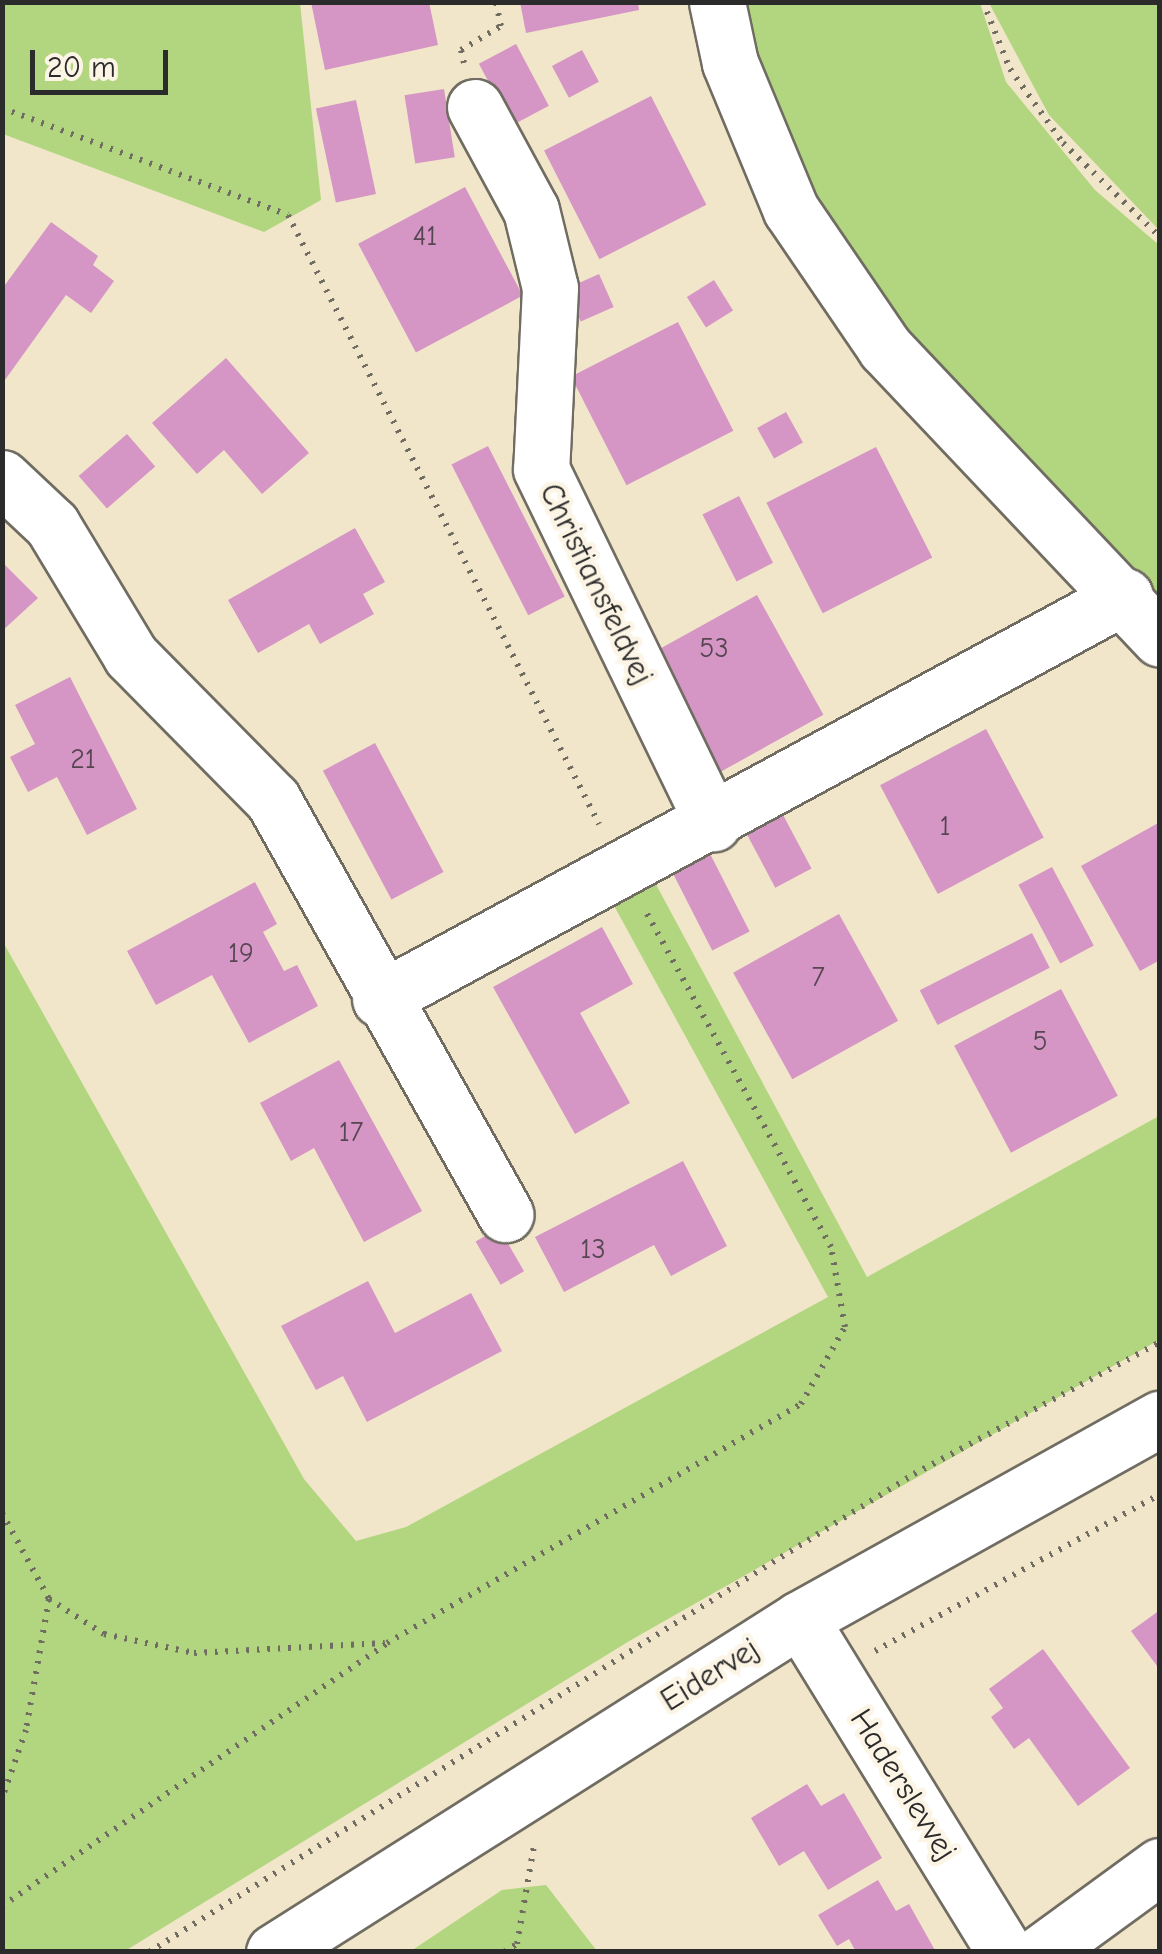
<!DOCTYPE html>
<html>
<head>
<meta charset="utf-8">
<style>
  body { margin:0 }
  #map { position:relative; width:1162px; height:1954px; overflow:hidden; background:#f1e6c9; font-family:"Comic Neue",sans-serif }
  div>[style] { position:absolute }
  .green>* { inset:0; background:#b2d67f }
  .building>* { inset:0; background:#d595c5; transform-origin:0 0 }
  .path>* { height:6px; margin-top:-3px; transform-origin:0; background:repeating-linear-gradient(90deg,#706c62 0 2.5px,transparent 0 10.5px) }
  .roads { filter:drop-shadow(2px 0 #706c62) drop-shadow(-2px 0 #706c62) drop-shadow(0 2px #706c62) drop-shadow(0 -2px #706c62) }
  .minor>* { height:55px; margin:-27.5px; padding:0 27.5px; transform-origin:27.5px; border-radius:27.5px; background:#fff }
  span { translate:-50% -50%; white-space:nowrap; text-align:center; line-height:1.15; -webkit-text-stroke:9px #fcf5e5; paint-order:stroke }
  .number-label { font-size:28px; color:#564652 }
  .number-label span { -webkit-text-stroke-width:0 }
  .street-label { font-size:32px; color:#2b2b2b }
  .frame { position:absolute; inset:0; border:5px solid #2b2b2b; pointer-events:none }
  .scale { position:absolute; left:30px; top:50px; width:138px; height:45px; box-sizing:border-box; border:5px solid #2b2b2b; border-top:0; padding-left:12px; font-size:30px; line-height:35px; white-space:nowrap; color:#2b2b2b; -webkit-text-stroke:8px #fcf5e5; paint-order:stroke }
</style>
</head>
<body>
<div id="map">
  <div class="green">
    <div style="clip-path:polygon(3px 2px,300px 3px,321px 200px,264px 232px,3px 134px)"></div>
    <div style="clip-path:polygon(741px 3px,980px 3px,1006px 82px,1095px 190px,1159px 245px,1159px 605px,920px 361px,785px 155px)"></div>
    <div style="clip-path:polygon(989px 3px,1159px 3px,1159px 230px,1049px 115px)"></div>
    <div style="clip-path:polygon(652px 877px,867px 1277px,1159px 1116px,1159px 1340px,631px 1640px,125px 1951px,3px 1951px,2px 940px,304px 1479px,356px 1541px,406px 1527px,828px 1297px,612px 902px)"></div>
    <div style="clip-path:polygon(546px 1885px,597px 1951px,411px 1951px,502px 1890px)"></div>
  </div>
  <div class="building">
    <div style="clip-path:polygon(311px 2px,429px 2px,438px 45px,325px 70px)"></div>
    <div style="clip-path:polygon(520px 2px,638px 2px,639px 10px,526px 33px)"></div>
    <div style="left:516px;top:44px;width:70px;height:42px;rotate:62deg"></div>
    <div style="left:582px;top:50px;width:36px;height:34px;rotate:62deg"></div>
    <div style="left:444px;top:89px;width:69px;height:40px;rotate:81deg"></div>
    <div style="left:651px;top:96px;width:122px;height:120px;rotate:63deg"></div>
    <div style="left:356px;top:100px;width:96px;height:41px;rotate:78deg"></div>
    <div style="left:465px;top:187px;width:123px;height:121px;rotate:62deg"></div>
    <div style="clip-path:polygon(51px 222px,98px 256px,93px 265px,114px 281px,91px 313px,66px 295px,2px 384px,2px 289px)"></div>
    <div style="left:599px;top:274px;width:36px;height:36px;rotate:66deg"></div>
    <div style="left:714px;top:280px;width:36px;height:32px;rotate:58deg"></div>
    <div style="left:678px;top:322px;width:122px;height:120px;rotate:63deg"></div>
    <div style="clip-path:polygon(226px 358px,309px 453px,262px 494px,224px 450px,197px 474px,152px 423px)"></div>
    <div style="left:786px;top:412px;width:35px;height:33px;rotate:61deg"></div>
    <div style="left:127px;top:434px;width:43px;height:64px;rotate:49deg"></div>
    <div style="left:488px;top:446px;width:169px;height:41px;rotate:63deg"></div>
    <div style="left:876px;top:447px;width:124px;height:123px;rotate:63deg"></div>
    <div style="left:739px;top:496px;width:75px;height:41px;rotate:63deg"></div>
    <div style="clip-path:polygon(355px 528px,385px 582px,363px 594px,374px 614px,320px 644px,309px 624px,258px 653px,228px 600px)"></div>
    <div style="clip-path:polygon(2px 562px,38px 598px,2px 631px)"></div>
    <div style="left:757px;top:595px;width:137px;height:132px;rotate:61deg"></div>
    <div style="clip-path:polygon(70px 677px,137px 809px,87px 835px,57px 777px,28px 792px,10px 757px,35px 744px,15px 705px)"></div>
    <div style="left:986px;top:729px;width:123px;height:120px;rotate:62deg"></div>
    <div style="left:375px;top:743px;width:146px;height:59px;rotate:62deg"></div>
    <div style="left:773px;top:796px;width:82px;height:41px;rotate:62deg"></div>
    <div style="clip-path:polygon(1160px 822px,1160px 960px,1140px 971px,1081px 866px)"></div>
    <div style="left:702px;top:838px;width:105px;height:42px;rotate:63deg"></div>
    <div style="left:1052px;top:867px;width:89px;height:38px;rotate:62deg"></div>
    <div style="clip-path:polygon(255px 882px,277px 924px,263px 932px,284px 971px,297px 965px,318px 1006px,249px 1043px,212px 975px,156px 1005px,127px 951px)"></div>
    <div style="left:839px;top:914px;width:122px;height:121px;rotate:61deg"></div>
    <div style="clip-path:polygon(602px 927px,633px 984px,580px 1013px,630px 1103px,575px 1134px,493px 987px)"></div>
    <div style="left:1032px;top:933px;width:39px;height:126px;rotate:63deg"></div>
    <div style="left:1061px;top:989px;width:121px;height:121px;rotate:62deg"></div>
    <div style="clip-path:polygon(339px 1060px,422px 1211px,364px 1242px,314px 1148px,291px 1161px,260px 1103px)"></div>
    <div style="clip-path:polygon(683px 1161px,727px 1246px,671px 1276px,654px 1245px,564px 1292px,535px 1237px)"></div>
    <div style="left:499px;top:1228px;width:50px;height:27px;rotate:60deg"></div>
    <div style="clip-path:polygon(368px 1281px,395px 1333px,471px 1293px,502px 1351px,367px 1422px,343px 1376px,316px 1390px,281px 1326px)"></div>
    <div style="clip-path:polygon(1160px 1610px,1160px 1670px,1131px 1631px)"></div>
    <div style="clip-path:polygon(1043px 1649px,1130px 1768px,1078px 1806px,1029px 1738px,1014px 1749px,991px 1717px,1003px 1708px,989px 1689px)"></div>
    <div style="clip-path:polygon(807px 1784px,821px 1806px,844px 1793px,882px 1858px,828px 1890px,804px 1851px,779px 1866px,751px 1818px)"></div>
    <div style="clip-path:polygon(878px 1880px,896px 1911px,909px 1904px,936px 1952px,856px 1952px,849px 1939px,837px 1946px,818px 1915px)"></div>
  </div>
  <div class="path">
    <div style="left:983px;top:2px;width:72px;rotate:68.1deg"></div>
    <div style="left:1010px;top:69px;width:91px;rotate:54.4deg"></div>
    <div style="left:1063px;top:143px;width:135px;rotate:44.1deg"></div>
    <div style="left:464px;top:63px;width:13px;rotate:-103deg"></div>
    <div style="left:461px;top:50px;width:47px;rotate:-31deg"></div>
    <div style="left:501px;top:26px;width:25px;rotate:-102deg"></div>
    <div style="left:2px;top:108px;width:305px;rotate:20.5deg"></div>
    <div style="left:288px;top:215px;width:684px;rotate:62.95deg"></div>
    <div style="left:2px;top:1513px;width:98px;rotate:61.3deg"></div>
    <div style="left:49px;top:1599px;width:133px;rotate:100deg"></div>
    <div style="left:26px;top:1730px;width:72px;rotate:109.4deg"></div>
    <div style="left:49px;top:1599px;width:65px;rotate:32.5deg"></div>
    <div style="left:104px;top:1634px;width:92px;rotate:11.9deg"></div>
    <div style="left:194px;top:1653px;width:191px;rotate:-3deg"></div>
    <div style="left:875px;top:1651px;width:325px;rotate:-28.8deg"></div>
    <div style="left:2px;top:1906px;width:466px;rotate:-34.3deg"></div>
    <div style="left:387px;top:1643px;width:478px;rotate:-30deg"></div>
    <div style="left:801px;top:1404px;width:89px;rotate:-60.3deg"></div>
    <div style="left:845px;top:1327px;width:81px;rotate:-99.9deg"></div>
    <div style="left:831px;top:1247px;width:385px;rotate:-118.9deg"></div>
    <div style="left:149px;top:1952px;width:902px;rotate:-32deg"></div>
    <div style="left:914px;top:1474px;width:279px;rotate:-28.2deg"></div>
    <div style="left:504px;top:1952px;width:15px;rotate:-32deg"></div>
    <div style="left:517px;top:1944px;width:99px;rotate:-80.2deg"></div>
  </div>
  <div class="roads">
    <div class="minor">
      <div style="left:717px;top:2px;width:62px;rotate:78deg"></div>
      <div style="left:730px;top:63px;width:159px;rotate:67.5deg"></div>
      <div style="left:791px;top:210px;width:167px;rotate:55.7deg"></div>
      <div style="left:885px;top:348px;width:400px;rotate:46.6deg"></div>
      <div style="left:475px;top:107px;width:117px;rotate:61.5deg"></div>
      <div style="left:531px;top:210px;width:80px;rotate:76.3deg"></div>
      <div style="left:550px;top:288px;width:181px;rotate:92.8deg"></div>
      <div style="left:541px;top:469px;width:394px;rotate:64.1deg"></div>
      <div style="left:2px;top:478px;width:69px;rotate:43.2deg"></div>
      <div style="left:52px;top:525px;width:153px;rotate:58.9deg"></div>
      <div style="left:131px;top:656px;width:202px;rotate:45.4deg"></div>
      <div style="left:273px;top:800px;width:475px;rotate:60.7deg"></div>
      <div style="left:380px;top:999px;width:847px;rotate:-28.41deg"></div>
      <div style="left:800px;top:1619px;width:391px;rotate:58.4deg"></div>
      <div style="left:274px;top:1952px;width:623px;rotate:-32.34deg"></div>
      <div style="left:800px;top:1619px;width:412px;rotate:-29.1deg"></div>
      <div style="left:1042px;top:1952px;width:146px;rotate:-36.1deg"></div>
    </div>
  </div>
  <div class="number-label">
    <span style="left:425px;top:236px">41</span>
    <span style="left:714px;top:648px">53</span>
    <span style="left:83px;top:759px">21</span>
    <span style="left:945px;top:826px">1</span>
    <span style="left:241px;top:953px">19</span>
    <span style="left:818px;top:977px">7</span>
    <span style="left:1040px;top:1041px">5</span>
    <span style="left:351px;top:1132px">17</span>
    <span style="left:593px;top:1249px">13</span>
  </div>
  <div class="street-label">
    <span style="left:596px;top:584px;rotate:64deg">Christiansfeldvej</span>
    <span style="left:710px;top:1675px;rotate:-32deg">Eidervej</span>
    <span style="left:903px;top:1785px;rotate:58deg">Haderslevvej</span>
  </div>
  <div class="frame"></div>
  <div class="scale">20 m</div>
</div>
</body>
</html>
